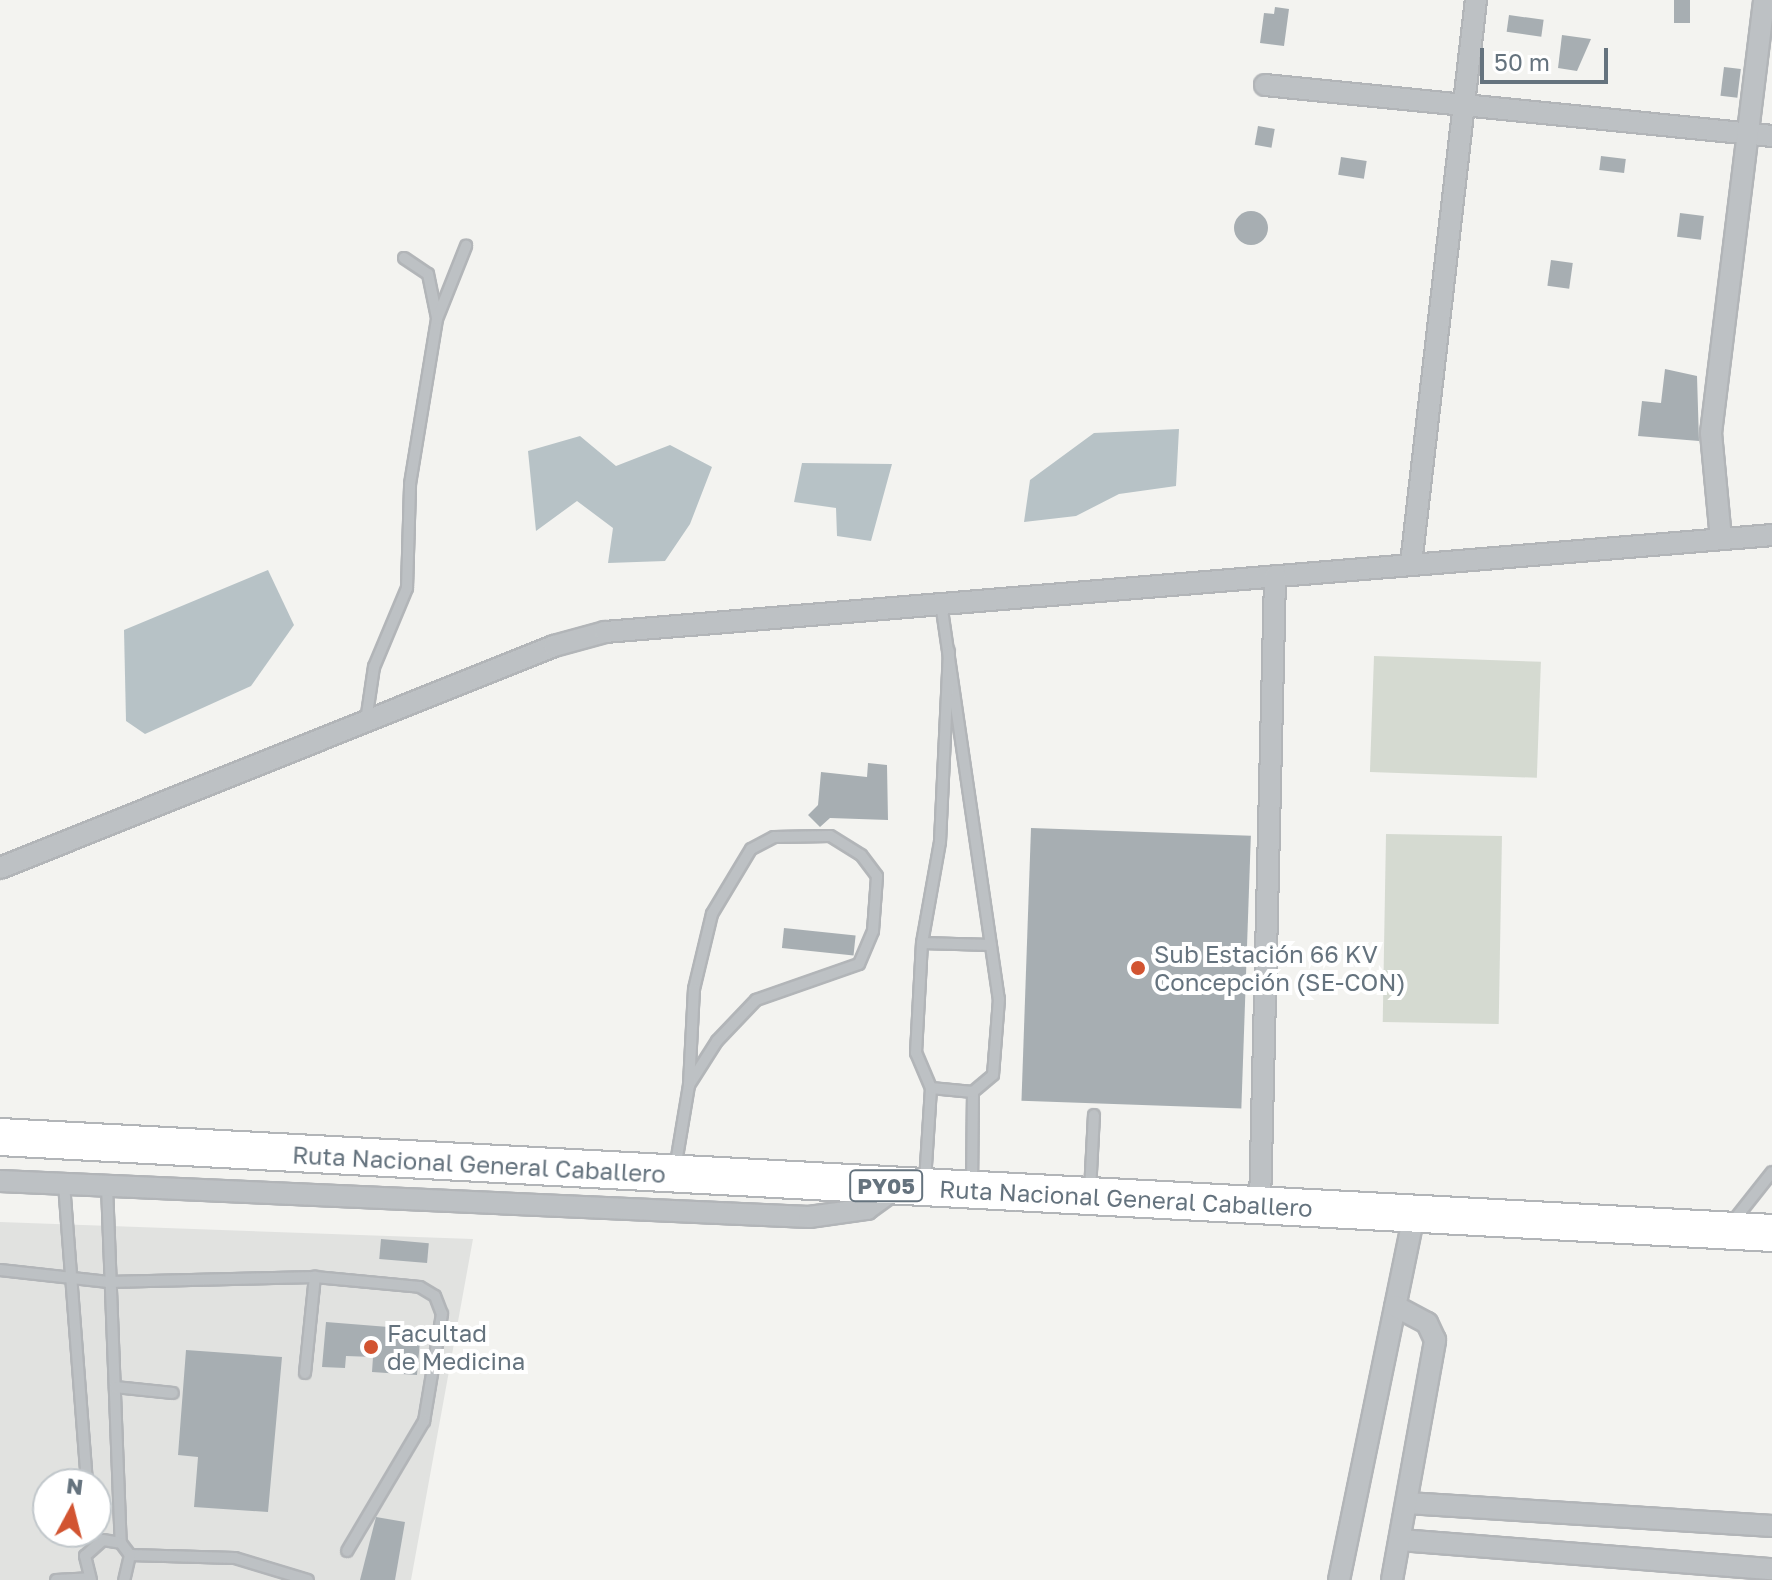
<!DOCTYPE html>
<html>
<head>
<meta charset="utf-8">
<style>
  body { margin:0 }
  #map { position:relative; width:1772px; height:1580px; overflow:hidden; background:#f3f3f0; font-family:"Golos Text",sans-serif }
  div>[style] { position:absolute }
  .built>* { inset:0; background:#e1e2e0 }
  .green>* { inset:0; background:#d5dad1; transform-origin:0 0 }
  .water>* { inset:0; background:#b7c2c6 }
  .building>* { inset:0; background:#a7aeb2; transform-origin:0 0 }
  .round { border-radius:50% }
  .roads { filter:drop-shadow(2px 0 #b2b5b8) drop-shadow(-2px 0 #b2b5b8) drop-shadow(0 2px #b2b5b8) drop-shadow(0 -2px #b2b5b8) }
  .lane>* { height:10px; margin:-5px; padding:0 5px; transform-origin:5px; border-radius:5px; background:#bdc1c4 }
  .street>* { height:20px; margin:-10px; padding:0 10px; transform-origin:10px; border-radius:10px; background:#bdc1c4 }
  .highway>* { height:36px; margin:-18px; padding:0 18px; transform-origin:18px; border-radius:18px; background:#fff }
  .dots>* { width:22px; height:22px; translate:-50% -50%; box-sizing:border-box; border:4px solid #fff; border-radius:50% }
  span { translate:-50% -50%; white-space:nowrap; text-align:center; line-height:1.15; -webkit-text-stroke:8px #fff; paint-order:stroke }
  .shield-label span { padding:2px 6px; background:#fff; border:2px solid; border-radius:6px; -webkit-text-stroke-width:0 }
  .shield-label { font-size:22px; color:#65737e; font-weight:700 }
  .poi-label { font-size:24px; color:#65737e }
  .left { translate:0 -50%; text-align:left }
  .street-label { font-size:24px; color:#65737e }
  .north { position:absolute; left:32px; top:1468px; width:80px; height:80px; box-sizing:border-box; background:#fff; border:2px solid #c1c7cb; border-radius:50%; rotate:7deg; font-size:22px; font-weight:700; line-height:32px; text-align:center; color:#65737e }
  .north::after { content:''; display:block; margin:auto; width:28px; height:36px; background:#d25431; clip-path:polygon(50% 0,100% 100%,50% 72%,0 100%) }
  .scale { position:absolute; left:1480px; top:48px; width:128px; height:36px; box-sizing:border-box; border:4px solid #65737e; border-top:0; padding-left:10px; font-size:24px; line-height:28px; white-space:nowrap; color:#65737e; -webkit-text-stroke:6px #fff; paint-order:stroke }
</style>
</head>
<body>
<div id="map">
  <div class="built">
    <div style="clip-path:polygon(evenodd,0 1222px,473px 1239px,411px 1580px,0 1580px,0 1222px,48px 1484px,96px 1484px,96px 1532px,48px 1532px,48px 1484px)"></div>
  </div>
  <div class="green">
    <div style="left:1374px;top:656px;width:167px;height:116px;rotate:2deg"></div>
    <div style="left:1386px;top:834px;width:116px;height:188px;rotate:1deg"></div>
  </div>
  <div class="water">
    <div style="clip-path:polygon(1179px 429px,1176px 486px,1119px 494px,1076px 516px,1024px 522px,1030px 480px,1094px 433px)"></div>
    <div style="clip-path:polygon(580px 436px,616px 466px,670px 445px,712px 467px,690px 524px,665px 561px,608px 563px,613px 528px,577px 501px,536px 531px,528px 451px)"></div>
    <div style="clip-path:polygon(802px 463px,892px 464px,871px 541px,837px 536px,836px 508px,794px 502px)"></div>
    <div style="clip-path:polygon(268px 570px,294px 625px,251px 686px,145px 734px,126px 721px,124px 630px)"></div>
  </div>
  <div class="building">
    <div style="left:1674px;top:0;width:16px;height:23px"></div>
    <div style="clip-path:polygon(1275px 7px,1289px 9px,1284px 46px,1260px 43px,1264px 13px,1274px 14px)"></div>
    <div style="left:1509px;top:15px;width:35px;height:17px;rotate:8deg"></div>
    <div style="clip-path:polygon(1562px 35px,1591px 39px,1577px 71px,1558px 68px)"></div>
    <div style="left:1724px;top:67px;width:17px;height:29px;rotate:7deg"></div>
    <div style="left:1258px;top:126px;width:17px;height:19px;rotate:10deg"></div>
    <div style="left:1601px;top:156px;width:25px;height:14px;rotate:7deg"></div>
    <div style="left:1341px;top:157px;width:26px;height:18px;rotate:9deg"></div>
    <div class="round" style="left:1234px;top:211px;width:34px;height:34px"></div>
    <div style="left:1680px;top:213px;width:24px;height:24px;rotate:7deg"></div>
    <div style="left:1551px;top:260px;width:22px;height:26px;rotate:8deg"></div>
    <div style="clip-path:polygon(1665px 369px,1697px 376px,1699px 441px,1638px 436px,1642px 401px,1661px 403px)"></div>
    <div style="clip-path:polygon(868px 763px,887px 765px,888px 820px,830px 818px,820px 827px,808px 815px,818px 805px,821px 772px,867px 777px)"></div>
    <div style="left:1031px;top:828px;width:220px;height:273px;rotate:2deg"></div>
    <div style="left:784px;top:928px;width:72px;height:20px;rotate:6deg"></div>
    <div style="left:381px;top:1239px;width:48px;height:20px;rotate:5deg"></div>
    <div style="clip-path:polygon(326px 1322px,401px 1328px,400px 1340px,420px 1341px,417px 1375px,372px 1372px,373px 1357px,346px 1356px,345px 1368px,322px 1367px)"></div>
    <div style="clip-path:polygon(186px 1350px,282px 1357px,268px 1512px,194px 1507px,198px 1457px,178px 1455px)"></div>
    <div style="clip-path:polygon(376px 1517px,405px 1522px,395px 1580px,360px 1580px)"></div>
  </div>
  <div class="roads">
    <div class="lane">
      <div style="left:404px;top:258px;width:29px;rotate:34deg"></div>
      <div style="left:428px;top:274px;width:45px;rotate:78.4deg"></div>
      <div style="left:941px;top:603px;width:400px;rotate:81.7deg"></div>
      <div style="left:999px;top:999px;width:76px;rotate:94.5deg"></div>
      <div style="left:993px;top:1075px;width:26px;rotate:140deg"></div>
      <div style="left:973px;top:1092px;width:92px;rotate:90.6deg"></div>
      <div style="left:366px;top:721px;width:55px;rotate:-81.6deg"></div>
      <div style="left:374px;top:667px;width:86px;rotate:-67.3deg"></div>
      <div style="left:407px;top:588px;width:104px;rotate:-88.3deg"></div>
      <div style="left:410px;top:484px;width:167px;rotate:-80.7deg"></div>
      <div style="left:437px;top:319px;width:79px;rotate:-68.3deg"></div>
      <div style="left:922px;top:943px;width:69px;rotate:1.7deg"></div>
      <div style="left:931px;top:1088px;width:42px;rotate:5.4deg"></div>
      <div style="left:675px;top:1169px;width:85px;rotate:-80.5deg"></div>
      <div style="left:689px;top:1085px;width:52px;rotate:-57.5deg"></div>
      <div style="left:717px;top:1041px;width:57px;rotate:-46.4deg"></div>
      <div style="left:756px;top:1000px;width:109px;rotate:-19.3deg"></div>
      <div style="left:859px;top:964px;width:36px;rotate:-67deg"></div>
      <div style="left:873px;top:931px;width:55px;rotate:-85.8deg"></div>
      <div style="left:877px;top:876px;width:26px;rotate:-127deg"></div>
      <div style="left:861px;top:855px;width:36px;rotate:-148deg"></div>
      <div style="left:830px;top:836px;width:56px;rotate:179deg"></div>
      <div style="left:774px;top:837px;width:26px;rotate:152deg"></div>
      <div style="left:751px;top:849px;width:76px;rotate:121deg"></div>
      <div style="left:712px;top:914px;width:77px;rotate:103.5deg"></div>
      <div style="left:694px;top:989px;width:96px;rotate:93deg"></div>
      <div style="left:925px;top:1181px;width:93px;rotate:-86.3deg"></div>
      <div style="left:931px;top:1088px;width:38px;rotate:-113deg"></div>
      <div style="left:916px;top:1053px;width:110px;rotate:-86.9deg"></div>
      <div style="left:922px;top:943px;width:103px;rotate:-79.9deg"></div>
      <div style="left:940px;top:842px;width:191px;rotate:-87.3deg"></div>
      <div style="left:64px;top:1184px;width:301px;rotate:85.6deg"></div>
      <div style="left:107px;top:1186px;width:357px;rotate:87.8deg"></div>
      <div style="left:1090px;top:1191px;width:76px;rotate:-87deg"></div>
      <div style="left:1731px;top:1224px;width:66px;rotate:-51.7deg"></div>
      <div style="left:0;top:1270px;width:109px;rotate:6.3deg"></div>
      <div style="left:108px;top:1282px;width:207px;rotate:-1.4deg"></div>
      <div style="left:315px;top:1277px;width:105px;rotate:5.4deg"></div>
      <div style="left:420px;top:1287px;width:17px;rotate:31deg"></div>
      <div style="left:435px;top:1296px;width:19px;rotate:69deg"></div>
      <div style="left:442px;top:1314px;width:109px;rotate:99.5deg"></div>
      <div style="left:424px;top:1421px;width:151px;rotate:120.6deg"></div>
      <div style="left:305px;top:1373px;width:97px;rotate:-84.1deg"></div>
      <div style="left:115px;top:1387px;width:58px;rotate:5.9deg"></div>
      <div style="left:130px;top:1555px;width:105px;rotate:1.6deg"></div>
      <div style="left:235px;top:1558px;width:76px;rotate:16.8deg"></div>
      <div style="left:56px;top:1580px;width:33px;rotate:-3deg"></div>
      <div style="left:91px;top:1580px;width:25px;rotate:-104deg"></div>
      <div style="left:85px;top:1556px;width:24px;rotate:-42deg"></div>
      <div style="left:103px;top:1540px;width:18px;rotate:9deg"></div>
      <div style="left:121px;top:1543px;width:15px;rotate:53deg"></div>
      <div style="left:130px;top:1555px;width:26px;rotate:103deg"></div>
    </div>
    <div class="street">
      <div style="left:1265px;top:85px;width:510px;rotate:5.74deg"></div>
      <div style="left:1721px;top:539px;width:106px;rotate:-95.4deg"></div>
      <div style="left:1711px;top:433px;width:436px;rotate:-83deg"></div>
      <div style="left:1411px;top:564px;width:568px;rotate:-83.43deg"></div>
      <div style="left:0;top:868px;width:597px;rotate:-21.84deg"></div>
      <div style="left:554px;top:646px;width:53px;rotate:-15.4deg"></div>
      <div style="left:605px;top:632px;width:1171px;rotate:-4.75deg"></div>
      <div style="left:0;top:1181px;width:810px;rotate:2.55deg"></div>
      <div style="left:809px;top:1217px;width:59px;rotate:-7.9deg"></div>
      <div style="left:867px;top:1209px;width:36px;rotate:-36deg"></div>
      <div style="left:1260px;top:1205px;width:629px;rotate:-88.63deg"></div>
      <div style="left:1407px;top:1503px;width:366px;rotate:3.6deg"></div>
      <div style="left:1400px;top:1540px;width:373px;rotate:4.5deg"></div>
      <div style="left:1339px;top:1580px;width:374px;rotate:-78.4deg"></div>
      <div style="left:1392px;top:1580px;width:244px;rotate:-79.8deg"></div>
      <div style="left:1435px;top:1340px;width:19px;rotate:-115deg"></div>
      <div style="left:1427px;top:1323px;width:36px;rotate:-152deg"></div>
    </div>
    <div class="highway">
      <div style="left:0;top:1137px;width:1775px;rotate:3.1deg"></div>
    </div>
  </div>
  <div class="dots">
    <div style="left:1138px;top:968px;background:#d25431"></div>
    <div style="left:371px;top:1347px;background:#d25431"></div>
  </div>
  <div class="shield-label">
    <span style="left:886px;top:1186px">PY05</span>
  </div>
  <div class="poi-label">
    <span class="left" style="left:1154px;top:968px">Sub Estación 66 KV<br>Concepción (SE-CON)</span>
    <span class="left" style="left:387px;top:1347px">Facultad<br>de Medicina</span>
  </div>
  <div class="street-label">
    <span style="left:479px;top:1164px;rotate:3deg">Ruta Nacional General Caballero</span>
    <span style="left:1126px;top:1198px;rotate:3deg">Ruta Nacional General Caballero</span>
  </div>
  <div class="north">N</div>
  <div class="scale">50 m</div>
</div>
</body>
</html>
